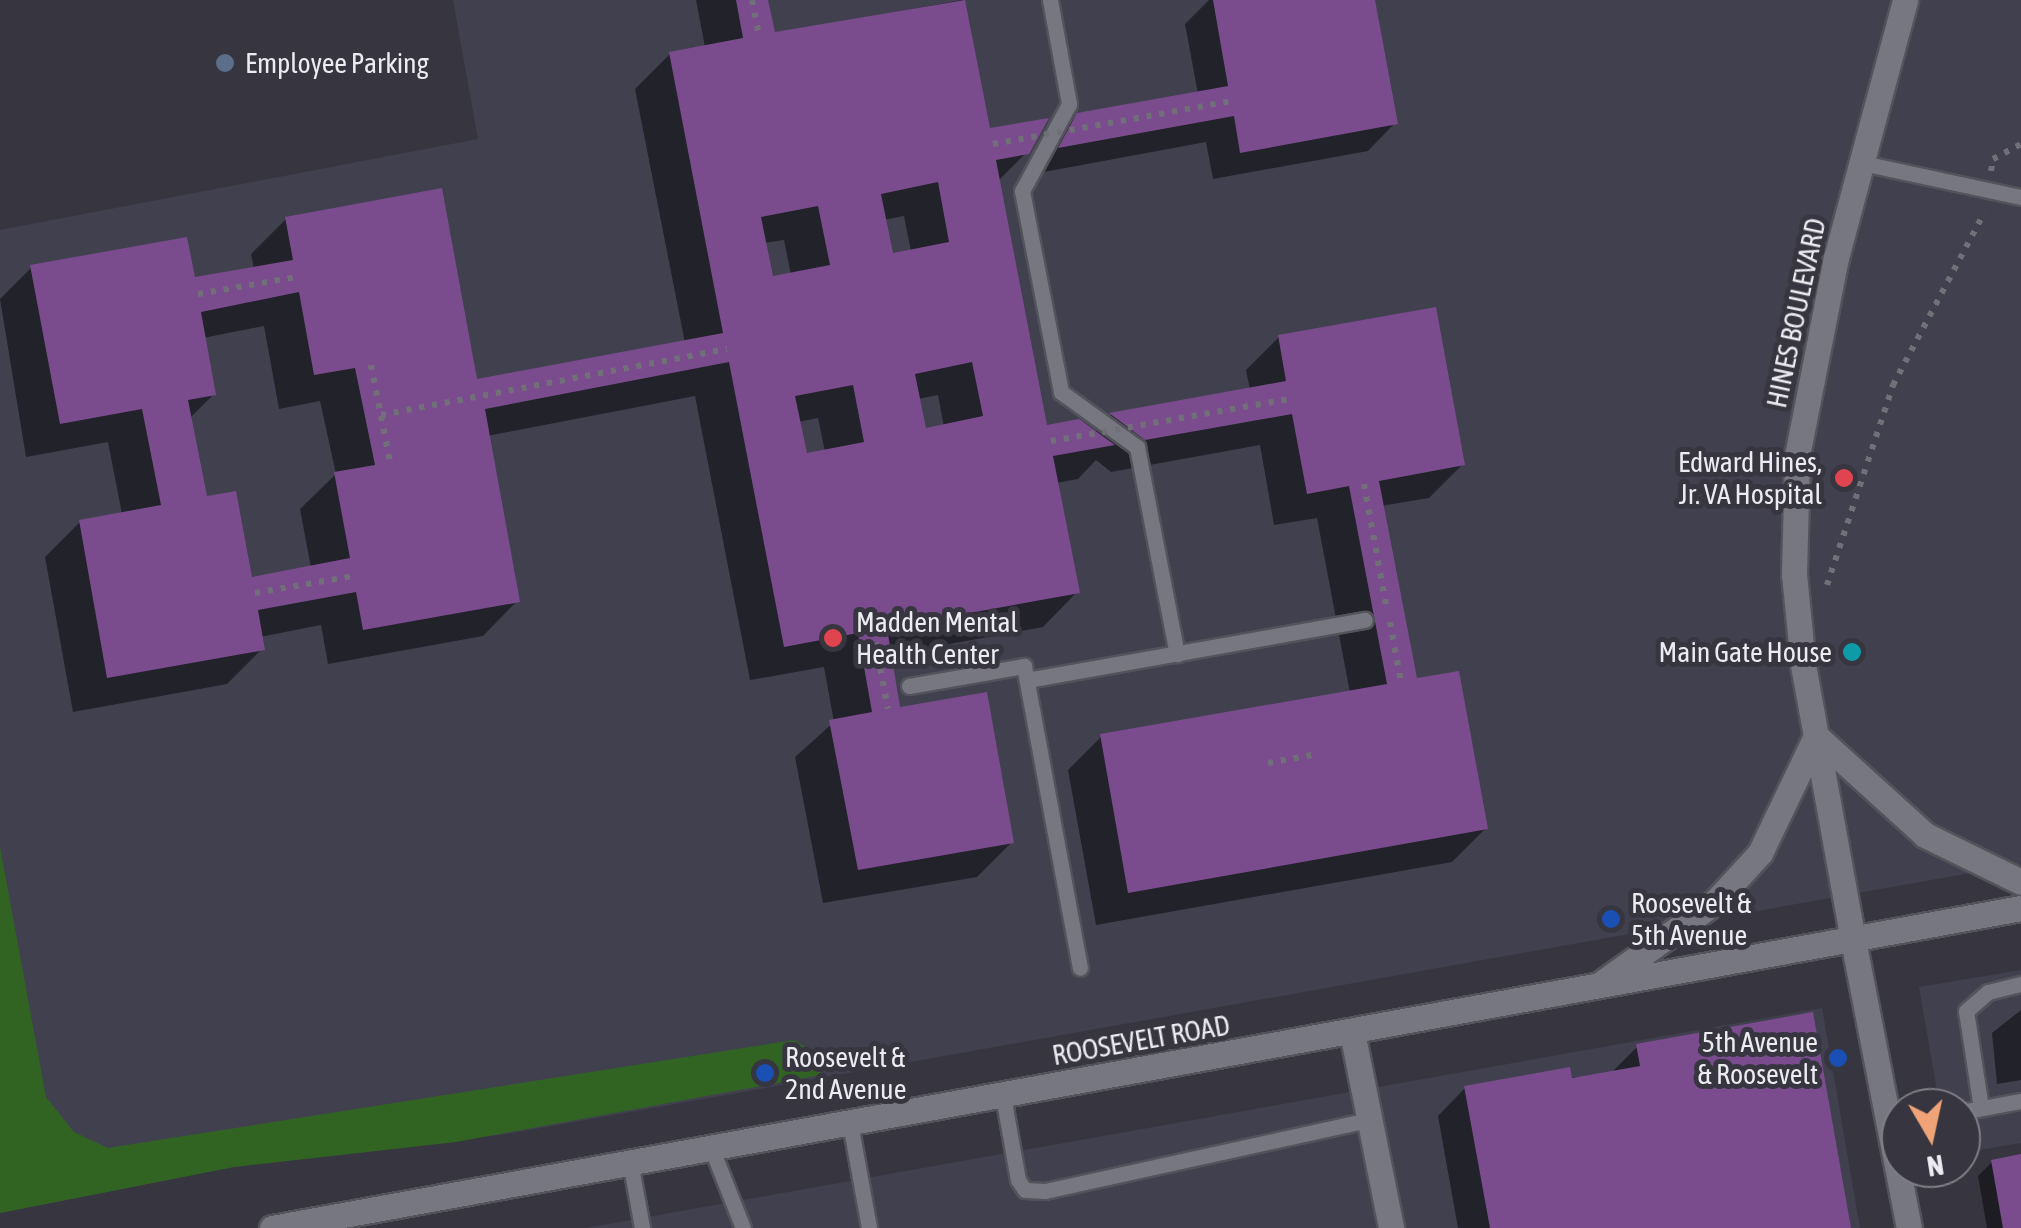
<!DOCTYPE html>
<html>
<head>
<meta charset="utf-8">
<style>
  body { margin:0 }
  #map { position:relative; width:2021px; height:1228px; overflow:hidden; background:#373640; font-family:"Asap Condensed",sans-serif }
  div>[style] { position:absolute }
  .built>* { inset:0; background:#41404f }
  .green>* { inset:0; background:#316422 }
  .shadow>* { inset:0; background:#0007 }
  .building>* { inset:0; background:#7a4c8e }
  .path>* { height:6px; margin-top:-3px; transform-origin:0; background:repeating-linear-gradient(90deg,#717079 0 5px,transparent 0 13px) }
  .roads { filter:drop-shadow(2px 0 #53535b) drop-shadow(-2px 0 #53535b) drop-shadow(0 2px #53535b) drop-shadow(0 -2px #53535b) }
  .service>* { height:15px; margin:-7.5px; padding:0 7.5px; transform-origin:7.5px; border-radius:7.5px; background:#777782 }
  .minor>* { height:25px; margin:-12.5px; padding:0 12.5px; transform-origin:12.5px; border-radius:12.5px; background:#777782 }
  .tertiary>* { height:25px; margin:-12.5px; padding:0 12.5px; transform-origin:12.5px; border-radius:12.5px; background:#777782 }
  .secondary>* { height:25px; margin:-12.5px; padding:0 12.5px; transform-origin:12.5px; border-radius:12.5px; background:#777782 }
  .path-bridge>* { height:6px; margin-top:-3px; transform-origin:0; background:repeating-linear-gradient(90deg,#717079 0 5px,transparent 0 13px) }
  .dots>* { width:28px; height:28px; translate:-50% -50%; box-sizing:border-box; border:5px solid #373640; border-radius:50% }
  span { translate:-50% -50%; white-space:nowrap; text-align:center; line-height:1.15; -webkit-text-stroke:10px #373640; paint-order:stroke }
  .poi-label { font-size:28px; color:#ebebf1 }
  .left { translate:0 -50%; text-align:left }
  .right { translate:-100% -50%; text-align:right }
  .street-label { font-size:28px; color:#ebebf1 }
  .north { position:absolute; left:1881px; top:1088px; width:100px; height:100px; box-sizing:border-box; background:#373640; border:2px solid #7f7e87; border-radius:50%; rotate:171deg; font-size:28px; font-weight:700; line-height:40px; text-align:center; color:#ebebf1 }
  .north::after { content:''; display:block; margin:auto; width:35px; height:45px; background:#efa377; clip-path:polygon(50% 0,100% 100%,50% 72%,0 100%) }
</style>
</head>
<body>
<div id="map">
  <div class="built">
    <div style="clip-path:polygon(453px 0,2021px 0,2021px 864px,507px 1134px,234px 1167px,0 1213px,0 230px,478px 139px)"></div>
    <div style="clip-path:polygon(2021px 970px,2021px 1143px,1961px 1153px,1961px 1108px,1940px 1108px,1919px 987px)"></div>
    <div style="clip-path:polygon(1822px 1008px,1860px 1228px,586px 1228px)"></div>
  </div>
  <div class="green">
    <div style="clip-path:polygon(0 847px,46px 1097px,74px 1132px,108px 1148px,794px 1040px,818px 1055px,821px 1075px,456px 1142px,234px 1167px,0 1213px)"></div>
  </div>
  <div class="shadow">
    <div style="clip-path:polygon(evenodd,696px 0,765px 0,773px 34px,962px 0,988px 131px,1027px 152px,997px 182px,1045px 428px,1094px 433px,1111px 415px,1250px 390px,1246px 370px,1279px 337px,1462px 465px,1429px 498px,1381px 506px,1415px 681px,1485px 829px,1452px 862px,1096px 925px,1068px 770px,1101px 737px,1350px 693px,1317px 518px,1274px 525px,1260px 445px,1111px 472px,1096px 460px,1078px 479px,1056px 483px,1077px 592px,1043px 627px,889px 655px,898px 710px,1012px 842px,977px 877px,823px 903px,795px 757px,834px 722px,824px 667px,750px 680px,695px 396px,487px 436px,517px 601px,483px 636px,328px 664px,321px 625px,260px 637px,262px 649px,227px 684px,73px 712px,45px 557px,80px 522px,122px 514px,108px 442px,26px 457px,0 299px,31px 268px,193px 280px,254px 269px,251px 254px,286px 219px,475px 382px,685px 343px,635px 89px,670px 54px,705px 47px,696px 0,904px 216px,911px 252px,891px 256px,884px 220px,904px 216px,696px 0,784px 240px,791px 275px,771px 279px,764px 243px,784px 240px,696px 0,264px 326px,279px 409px,320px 401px,336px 474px,300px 509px,311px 568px,250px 580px,205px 499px,189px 419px,214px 394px,203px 338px,264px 326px,696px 0,938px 395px,944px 427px,924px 430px,918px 399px,938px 395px,696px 0,818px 418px,825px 452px,805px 456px,798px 422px,818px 418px)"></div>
    <div style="clip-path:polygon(1209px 0,1373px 0,1395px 123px,1368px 151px,1213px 179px,1206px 142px,1033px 174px,1050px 143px,1078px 115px,1198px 94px,1185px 24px)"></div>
    <div style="clip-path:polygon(2021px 1010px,2021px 1080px,1997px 1084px,1992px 1033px)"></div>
    <div style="clip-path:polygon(1637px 1047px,1847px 1228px,1458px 1228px,1438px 1116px,1465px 1088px,1610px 1074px)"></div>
    <div style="clip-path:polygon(2021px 1157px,2021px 1228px,1987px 1228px,1978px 1176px,1992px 1162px)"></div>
  </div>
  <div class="building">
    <div style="clip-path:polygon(evenodd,736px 0,768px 0,775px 32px,965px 0,990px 128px,1049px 118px,1029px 154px,996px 160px,1047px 425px,1079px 419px,1115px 445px,1053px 456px,1080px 593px,887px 628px,900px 707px,987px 692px,1014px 843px,858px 870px,829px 720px,872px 712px,858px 633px,784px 647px,729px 362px,485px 409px,520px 602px,363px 630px,356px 592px,258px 610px,265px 650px,107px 678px,79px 520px,161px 505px,142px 409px,60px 424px,30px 265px,187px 237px,195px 277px,293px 260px,285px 217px,442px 188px,477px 379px,723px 333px,669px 52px,743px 38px,736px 0,938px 182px,949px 242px,893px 253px,881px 194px,938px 182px,736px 0,818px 206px,830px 265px,773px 276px,761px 217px,818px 206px,736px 0,299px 292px,314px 375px,355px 368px,375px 465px,334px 472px,350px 558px,252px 577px,236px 491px,207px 496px,188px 400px,216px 395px,201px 312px,299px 292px,736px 0,972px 362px,983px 416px,926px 428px,915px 374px,972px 362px,736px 0,853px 385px,864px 442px,807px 453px,795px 396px,853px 385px)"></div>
    <div style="clip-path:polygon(1213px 0,1375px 0,1398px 124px,1240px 153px,1234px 116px,1058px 148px,1077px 113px,1228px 86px)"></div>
    <div style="clip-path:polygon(1436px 307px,1465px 465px,1379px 481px,1417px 678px,1459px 671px,1488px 829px,1128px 893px,1100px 734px,1387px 684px,1349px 486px,1307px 494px,1292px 414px,1145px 440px,1109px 413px,1286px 381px,1278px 335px)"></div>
    <div style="clip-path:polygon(1813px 1012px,1851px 1228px,1490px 1228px,1464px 1086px,1570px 1067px,1572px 1078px,1640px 1066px,1636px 1044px)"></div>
    <div style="clip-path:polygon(2021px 1154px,2021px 1228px,2003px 1228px,1991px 1160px)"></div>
  </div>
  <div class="path">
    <div style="left:752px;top:0;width:36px;rotate:79deg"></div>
    <div style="left:1991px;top:171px;width:12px;rotate:-81deg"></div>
    <div style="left:1993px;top:159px;width:32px;rotate:-28deg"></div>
    <div style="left:198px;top:294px;width:99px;rotate:-9.8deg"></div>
    <div style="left:371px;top:365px;width:99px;rotate:78.9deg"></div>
    <div style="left:381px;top:415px;width:352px;rotate:-10.8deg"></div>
    <div style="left:1364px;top:484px;width:128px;rotate:79.7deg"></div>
    <div style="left:1827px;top:585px;width:211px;rotate:-71.7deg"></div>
    <div style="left:1893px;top:385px;width:195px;rotate:-62.1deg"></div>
    <div style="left:255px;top:593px;width:99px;rotate:-9.8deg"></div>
    <div style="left:1390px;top:622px;width:61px;rotate:79.6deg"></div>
    <div style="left:873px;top:630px;width:80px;rotate:79.2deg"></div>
    <div style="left:1268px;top:763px;width:45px;rotate:-10.3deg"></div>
  </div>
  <div class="roads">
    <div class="service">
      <div style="left:1050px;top:0;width:106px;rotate:79.6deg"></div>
      <div style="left:1069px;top:104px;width:99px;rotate:118.4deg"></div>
      <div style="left:1022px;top:191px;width:205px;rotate:79deg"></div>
      <div style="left:1061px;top:392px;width:94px;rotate:35.9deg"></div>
      <div style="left:1137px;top:447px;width:211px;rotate:79.1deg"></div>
      <div style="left:1862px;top:163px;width:163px;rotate:12.1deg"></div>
      <div style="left:1027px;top:680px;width:343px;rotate:-10.1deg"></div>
      <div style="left:909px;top:686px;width:117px;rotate:-9.9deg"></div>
      <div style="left:1024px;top:666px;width:307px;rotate:79.5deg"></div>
      <div style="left:1003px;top:1096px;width:85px;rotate:79.9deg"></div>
      <div style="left:1018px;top:1180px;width:12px;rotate:55deg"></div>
      <div style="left:1025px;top:1190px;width:20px;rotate:3deg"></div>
      <div style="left:1045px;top:1191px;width:332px;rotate:-12.4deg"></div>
      <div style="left:1981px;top:1108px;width:98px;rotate:-98.8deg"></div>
      <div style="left:1966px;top:1011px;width:29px;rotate:-41deg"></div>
      <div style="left:1988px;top:992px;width:34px;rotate:-14deg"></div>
      <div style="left:1961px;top:1112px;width:61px;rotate:-10.4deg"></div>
      <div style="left:850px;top:1123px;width:107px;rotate:79.7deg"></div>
      <div style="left:711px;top:1147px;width:87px;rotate:68.4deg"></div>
      <div style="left:630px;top:1161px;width:68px;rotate:79.8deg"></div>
    </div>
    <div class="minor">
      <div style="left:1853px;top:940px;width:280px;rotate:-100.3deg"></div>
      <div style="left:1803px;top:664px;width:90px;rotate:-95.7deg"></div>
      <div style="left:1794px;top:574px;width:118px;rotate:-88.5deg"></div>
      <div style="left:1797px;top:456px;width:202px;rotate:-78.9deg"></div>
      <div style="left:1836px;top:258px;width:267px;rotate:-75deg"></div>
      <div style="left:1352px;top:1032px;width:200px;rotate:78.7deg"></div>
    </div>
    <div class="tertiary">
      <div style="left:1853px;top:940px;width:293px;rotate:79deg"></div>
    </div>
    <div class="secondary">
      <div style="left:1602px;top:983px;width:140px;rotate:-35.7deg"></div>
      <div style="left:1716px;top:901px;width:65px;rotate:-47.5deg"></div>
      <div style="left:1760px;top:853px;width:130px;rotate:-64.4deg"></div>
      <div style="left:1816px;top:736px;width:147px;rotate:42.2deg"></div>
      <div style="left:1925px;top:835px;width:107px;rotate:26.1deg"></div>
      <div style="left:272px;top:1228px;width:1778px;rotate:-10.37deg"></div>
    </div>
  </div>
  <div class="path-bridge">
    <div style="left:993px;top:144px;width:242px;rotate:-10.2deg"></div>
    <div style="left:1051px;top:441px;width:243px;rotate:-10deg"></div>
  </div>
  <div class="dots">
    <div style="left:225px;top:63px;background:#5c6f8a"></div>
    <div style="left:1844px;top:478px;background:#e0444e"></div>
    <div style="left:833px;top:638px;background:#e0444e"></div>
    <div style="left:1852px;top:652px;background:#0f9aa8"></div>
    <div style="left:1611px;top:919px;background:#1a4fb4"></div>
    <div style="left:1838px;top:1058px;background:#1a4fb4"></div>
    <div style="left:765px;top:1073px;background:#1a4fb4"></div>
  </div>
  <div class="poi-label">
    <span class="left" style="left:245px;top:63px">Employee Parking</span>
    <span class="right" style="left:1822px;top:478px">Edward Hines,<br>Jr. VA Hospital</span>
    <span class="left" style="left:856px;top:638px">Madden Mental<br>Health Center</span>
    <span class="right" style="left:1832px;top:652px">Main Gate House</span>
    <span class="left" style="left:1631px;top:919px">Roosevelt &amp;<br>5th Avenue</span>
    <span class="right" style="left:1818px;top:1058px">5th Avenue<br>&amp; Roosevelt</span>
    <span class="left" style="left:785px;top:1073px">Roosevelt &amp;<br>2nd Avenue</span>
  </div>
  <div class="street-label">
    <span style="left:1796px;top:313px;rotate:-78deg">HINES BOULEVARD</span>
    <span style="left:1141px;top:1040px;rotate:-10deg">ROOSEVELT ROAD</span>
  </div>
  <div class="north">N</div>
</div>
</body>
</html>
